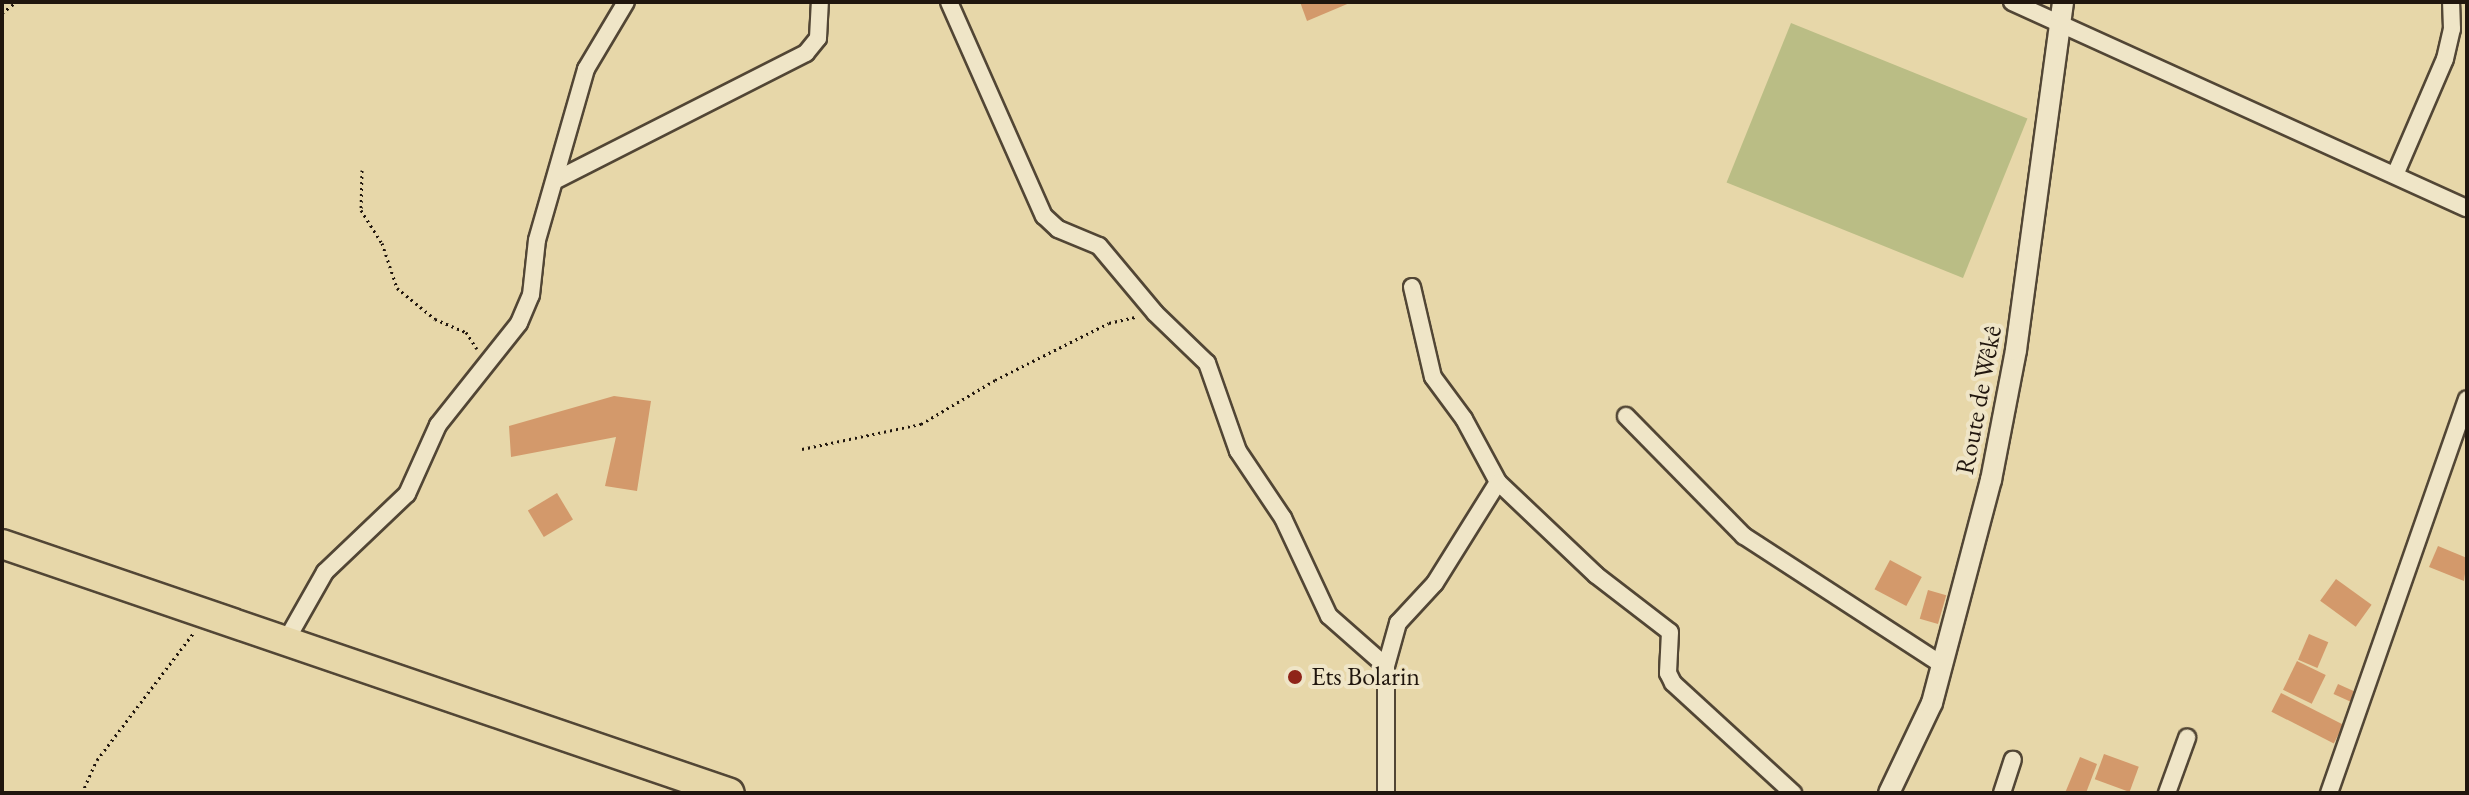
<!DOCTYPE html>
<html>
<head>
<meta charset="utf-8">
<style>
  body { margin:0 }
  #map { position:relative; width:2469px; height:795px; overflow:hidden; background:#e7d7a9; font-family:"EB Garamond",serif }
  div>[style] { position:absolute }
  .green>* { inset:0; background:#babd85; transform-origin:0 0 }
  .building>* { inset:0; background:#d3996b; transform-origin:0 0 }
  .path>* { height:3px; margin-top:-1.5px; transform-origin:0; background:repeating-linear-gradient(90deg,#20160e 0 2px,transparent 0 6px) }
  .roads { filter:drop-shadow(2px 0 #524635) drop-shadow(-2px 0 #524635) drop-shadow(0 2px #524635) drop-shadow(0 -2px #524635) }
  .minor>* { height:16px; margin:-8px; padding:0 8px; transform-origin:8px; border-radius:8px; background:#efe5c7 }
  .tertiary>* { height:20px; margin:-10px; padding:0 10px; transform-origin:10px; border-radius:10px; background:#efe5c7 }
  .trunk>* { height:28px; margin:-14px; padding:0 14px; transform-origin:14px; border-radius:14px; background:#e7d7a9 }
  .dots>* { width:22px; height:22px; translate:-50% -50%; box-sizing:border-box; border:4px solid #efe5c7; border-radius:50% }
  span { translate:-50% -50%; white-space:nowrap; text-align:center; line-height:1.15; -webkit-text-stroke:8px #efe5c7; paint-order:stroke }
  .street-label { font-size:26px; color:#20160e }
  .poi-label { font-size:26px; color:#20160e }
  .left { translate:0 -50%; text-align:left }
  .frame { position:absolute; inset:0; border:4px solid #20160e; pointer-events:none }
</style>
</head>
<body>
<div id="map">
  <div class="green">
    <div style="left:1791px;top:23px;width:255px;height:172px;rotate:22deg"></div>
  </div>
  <div class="building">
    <div style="clip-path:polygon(1300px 2px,1352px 2px,1307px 21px)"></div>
    <div style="clip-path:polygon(614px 396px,651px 401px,637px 491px,605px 486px,616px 437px,511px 457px,509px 426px)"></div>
    <div style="left:557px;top:493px;width:31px;height:34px;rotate:59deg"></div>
    <div style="clip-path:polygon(2438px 546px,2467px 558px,2464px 581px,2429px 567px)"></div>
    <div style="left:1890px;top:560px;width:36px;height:33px;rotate:28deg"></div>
    <div style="left:2336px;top:579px;width:44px;height:27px;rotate:36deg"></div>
    <div style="left:1928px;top:590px;width:19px;height:30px;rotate:16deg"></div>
    <div style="left:2309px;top:634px;width:21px;height:28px;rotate:23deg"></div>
    <div style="left:2297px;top:661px;width:32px;height:32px;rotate:26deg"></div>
    <div style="left:2338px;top:684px;width:20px;height:11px;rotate:24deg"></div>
    <div style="left:2281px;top:693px;width:70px;height:21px;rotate:27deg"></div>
    <div style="left:2104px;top:754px;width:37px;height:27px;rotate:20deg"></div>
    <div style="clip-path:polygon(2080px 757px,2097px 764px,2086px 793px,2065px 793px)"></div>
  </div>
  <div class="path">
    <div style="left:2px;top:13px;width:18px;rotate:-38deg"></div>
    <div style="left:362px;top:170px;width:40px;rotate:91.4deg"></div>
    <div style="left:361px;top:210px;width:39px;rotate:58deg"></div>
    <div style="left:382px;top:243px;width:47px;rotate:71.6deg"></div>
    <div style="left:397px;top:288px;width:49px;rotate:39.2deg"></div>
    <div style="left:435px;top:319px;width:34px;rotate:23deg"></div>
    <div style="left:466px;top:332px;width:20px;rotate:57deg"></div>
    <div style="left:802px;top:449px;width:122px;rotate:-11.9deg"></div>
    <div style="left:921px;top:424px;width:86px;rotate:-30.7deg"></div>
    <div style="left:995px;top:380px;width:127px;rotate:-26.6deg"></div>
    <div style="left:1109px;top:323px;width:28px;rotate:-13deg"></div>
    <div style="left:82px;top:793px;width:36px;rotate:-66deg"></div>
    <div style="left:97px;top:760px;width:161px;rotate:-52.8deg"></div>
  </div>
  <div class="roads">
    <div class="minor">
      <div style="left:949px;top:2px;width:234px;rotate:66.1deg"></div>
      <div style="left:1044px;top:216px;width:19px;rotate:43deg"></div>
      <div style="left:1058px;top:229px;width:44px;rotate:22.5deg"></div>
      <div style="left:1099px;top:246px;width:87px;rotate:50.1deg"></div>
      <div style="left:1155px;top:313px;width:72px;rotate:43.9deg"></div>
      <div style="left:1207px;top:363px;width:93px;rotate:70.6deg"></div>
      <div style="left:1238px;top:451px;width:81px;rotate:56.1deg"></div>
      <div style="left:1283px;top:518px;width:108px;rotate:64.9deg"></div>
      <div style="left:1329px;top:616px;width:76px;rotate:41.3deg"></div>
      <div style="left:1386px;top:666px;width:127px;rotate:90deg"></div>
      <div style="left:2012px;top:2px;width:499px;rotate:24.4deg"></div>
      <div style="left:2395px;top:175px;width:126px;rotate:-66.7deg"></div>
      <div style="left:2445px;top:59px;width:31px;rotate:-77deg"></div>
      <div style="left:2452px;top:29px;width:27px;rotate:-92deg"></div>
      <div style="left:558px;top:179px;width:278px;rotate:-26.9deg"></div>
      <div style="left:806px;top:53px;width:19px;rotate:-51deg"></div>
      <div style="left:818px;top:38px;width:36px;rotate:-87deg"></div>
      <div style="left:1412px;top:287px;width:92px;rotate:76.9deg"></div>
      <div style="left:1433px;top:377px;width:52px;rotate:53.6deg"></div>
      <div style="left:1464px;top:419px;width:72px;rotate:61.6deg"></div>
      <div style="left:1498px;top:482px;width:135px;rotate:43.5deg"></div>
      <div style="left:1596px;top:575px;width:93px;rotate:37.6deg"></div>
      <div style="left:1670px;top:632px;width:41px;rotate:92.8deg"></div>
      <div style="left:1668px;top:673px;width:11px;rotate:63deg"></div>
      <div style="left:1673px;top:683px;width:163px;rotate:42.5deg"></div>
      <div style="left:1626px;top:416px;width:168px;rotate:45.5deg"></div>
      <div style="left:1744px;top:536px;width:237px;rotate:33deg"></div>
      <div style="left:287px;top:639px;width:77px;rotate:-60.4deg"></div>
      <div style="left:325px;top:572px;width:113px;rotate:-43.6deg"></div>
      <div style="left:407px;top:494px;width:76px;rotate:-65.8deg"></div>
      <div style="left:438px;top:425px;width:130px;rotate:-51.5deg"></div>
      <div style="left:519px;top:323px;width:30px;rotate:-67deg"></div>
      <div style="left:531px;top:295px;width:55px;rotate:-83.8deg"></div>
      <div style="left:537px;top:240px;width:178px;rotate:-74deg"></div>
      <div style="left:586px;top:69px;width:78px;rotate:-59.2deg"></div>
      <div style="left:1386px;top:666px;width:45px;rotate:-74.4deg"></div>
      <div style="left:1398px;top:623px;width:54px;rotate:-47.2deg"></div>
      <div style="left:1435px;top:583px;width:119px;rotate:-58deg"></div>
      <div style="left:2002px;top:793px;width:35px;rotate:-72deg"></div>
      <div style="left:2167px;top:793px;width:59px;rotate:-70deg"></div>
      <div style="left:2329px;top:793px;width:417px;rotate:-70.7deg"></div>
    </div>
    <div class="tertiary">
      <div style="left:1889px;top:793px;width:100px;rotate:-64.5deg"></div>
      <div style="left:1932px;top:703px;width:231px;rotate:-75.2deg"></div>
      <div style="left:1991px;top:480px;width:132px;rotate:-79.1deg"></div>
      <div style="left:2016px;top:350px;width:351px;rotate:-82.3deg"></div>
    </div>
    <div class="trunk">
      <div style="left:2px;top:544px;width:769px;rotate:18.88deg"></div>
    </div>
  </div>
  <div class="dots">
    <div style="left:1295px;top:677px;background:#8f2418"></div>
  </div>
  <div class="street-label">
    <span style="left:1979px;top:400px;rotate:-79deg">Route de Wêkê</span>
  </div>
  <div class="poi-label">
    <span class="left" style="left:1311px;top:677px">Ets Bolarin</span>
  </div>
  <div class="frame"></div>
</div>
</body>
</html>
